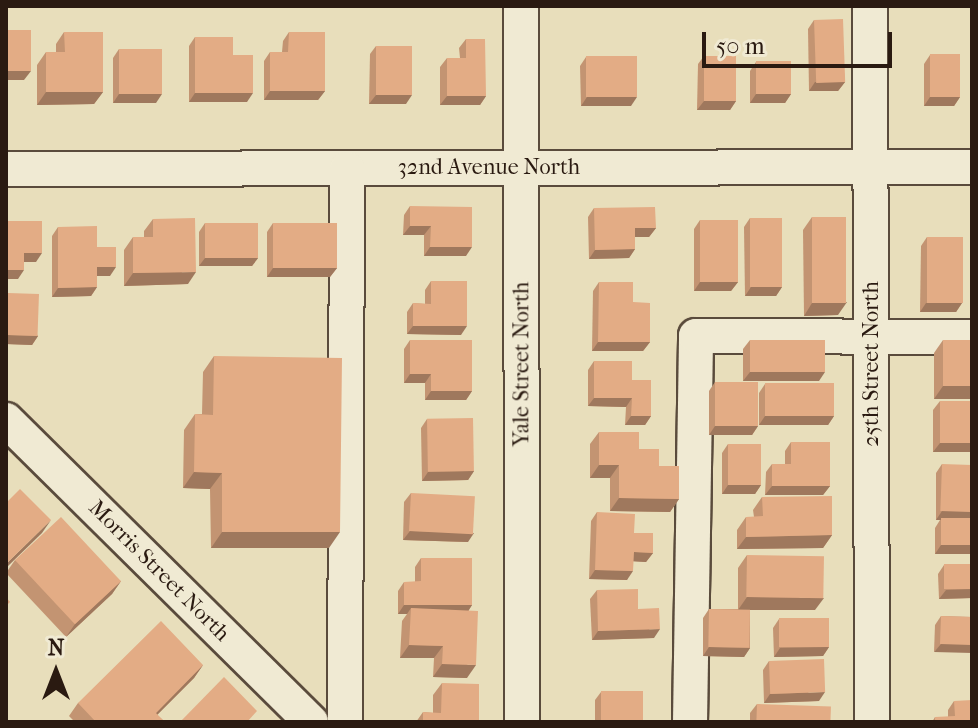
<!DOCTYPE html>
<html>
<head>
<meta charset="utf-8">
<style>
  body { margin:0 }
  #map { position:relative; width:978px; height:728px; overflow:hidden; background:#e8debb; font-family:"IM FELL French Canon",serif }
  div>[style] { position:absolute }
  .roads { filter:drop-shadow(2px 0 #5a4b3c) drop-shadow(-2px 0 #5a4b3c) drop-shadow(0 2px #5a4b3c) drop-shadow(0 -2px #5a4b3c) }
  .minor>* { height:34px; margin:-17px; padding:0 17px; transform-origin:17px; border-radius:17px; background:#f0ead3 }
  .wall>* { inset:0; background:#c39472 }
  .shaded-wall>* { inset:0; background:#9f785d }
  .building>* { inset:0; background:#e3ac85; transform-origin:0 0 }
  span { translate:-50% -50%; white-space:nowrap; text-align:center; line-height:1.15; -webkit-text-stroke:7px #f0ead3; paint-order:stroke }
  .street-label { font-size:22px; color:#2a1a11 }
  .frame { position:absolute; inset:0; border:8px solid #2a1a11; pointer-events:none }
  .north { position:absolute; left:16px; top:632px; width:80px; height:80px; -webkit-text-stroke:6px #f0ead3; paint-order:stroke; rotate:0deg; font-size:22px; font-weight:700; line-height:32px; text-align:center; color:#2a1a11 }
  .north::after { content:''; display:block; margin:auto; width:28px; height:36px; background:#2a1a11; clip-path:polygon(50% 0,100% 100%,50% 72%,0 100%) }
  .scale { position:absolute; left:702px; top:32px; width:190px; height:36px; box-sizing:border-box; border:4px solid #2a1a11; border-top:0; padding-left:10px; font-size:24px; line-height:28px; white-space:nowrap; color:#2a1a11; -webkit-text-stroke:6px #f0ead3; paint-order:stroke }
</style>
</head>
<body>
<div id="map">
  <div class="roads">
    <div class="minor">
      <div style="left:521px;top:6px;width:716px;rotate:89.92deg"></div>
      <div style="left:870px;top:6px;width:716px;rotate:89.84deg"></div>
      <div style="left:6px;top:169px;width:966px;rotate:-0.12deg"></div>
      <div style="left:6px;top:420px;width:429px;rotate:44.7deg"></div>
      <div style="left:345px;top:722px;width:553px;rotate:-89.79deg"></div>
      <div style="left:690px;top:722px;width:386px;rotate:-89.1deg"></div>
      <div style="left:696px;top:336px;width:276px;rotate:0.2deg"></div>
    </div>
  </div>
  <div class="wall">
    <div style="clip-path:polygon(814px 20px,845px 82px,838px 91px,809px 91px,808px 29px)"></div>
    <div style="clip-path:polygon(64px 32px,103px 92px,94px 104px,37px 105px,37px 65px,46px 52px,56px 52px,56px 44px)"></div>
    <div style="clip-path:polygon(289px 32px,325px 91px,318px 100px,264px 100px,264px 61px,270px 52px,282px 52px,283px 41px)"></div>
    <div style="clip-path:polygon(195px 37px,233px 55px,247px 102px,189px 102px,189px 46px)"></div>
    <div style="clip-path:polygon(466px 39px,486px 96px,480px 105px,440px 105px,440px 67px,447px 58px,460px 58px,459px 48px)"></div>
    <div style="clip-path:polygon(376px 46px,406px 104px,369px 104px,370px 54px)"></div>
    <div style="clip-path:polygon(119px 49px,156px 103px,113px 103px,113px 58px)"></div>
    <div style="clip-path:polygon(930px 55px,960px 97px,954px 106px,924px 106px,924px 64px)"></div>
    <div style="clip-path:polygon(704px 56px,736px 101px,730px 110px,697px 110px,698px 64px)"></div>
    <div style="clip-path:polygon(586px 57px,631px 106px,581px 106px,580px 66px)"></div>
    <div style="clip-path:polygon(756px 62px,791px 94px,785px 103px,750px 103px,750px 71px)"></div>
    <div style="clip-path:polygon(410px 206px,466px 256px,424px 256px,424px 235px,403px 235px,404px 215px)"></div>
    <div style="clip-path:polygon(594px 208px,656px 228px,649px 237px,635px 237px,635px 249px,629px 258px,589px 259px,588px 217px)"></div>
    <div style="clip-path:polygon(812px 217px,838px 315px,804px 316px,803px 230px)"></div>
    <div style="clip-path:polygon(750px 218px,782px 287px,776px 296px,745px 296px,744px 227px)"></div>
    <div style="clip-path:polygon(153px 219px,188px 284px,124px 286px,124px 250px,133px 237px,144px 237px,144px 231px)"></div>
    <div style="clip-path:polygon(700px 220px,738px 282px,731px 291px,694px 291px,694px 229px)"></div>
    <div style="clip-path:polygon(205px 223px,258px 258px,252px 266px,199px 266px,199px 232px)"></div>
    <div style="clip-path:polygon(273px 223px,337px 268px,330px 277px,267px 277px,267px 232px)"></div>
    <div style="clip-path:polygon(58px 227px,97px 247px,110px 276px,97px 276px,97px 287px,91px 296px,52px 297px,52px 236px)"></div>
    <div style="clip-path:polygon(927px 237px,962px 303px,956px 312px,920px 312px,921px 246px)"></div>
    <div style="clip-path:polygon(431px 281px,461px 335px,407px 334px,407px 312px,413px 303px,425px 304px,425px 290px)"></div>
    <div style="clip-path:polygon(599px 282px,633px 302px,650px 342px,643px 351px,592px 351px,593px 291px)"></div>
    <div style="clip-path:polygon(8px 293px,38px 336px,32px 345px,6px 344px,6px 296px)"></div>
    <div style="clip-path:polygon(410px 340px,472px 391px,466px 400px,425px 400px,425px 383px,404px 383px,404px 349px)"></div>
    <div style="clip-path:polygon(750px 340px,819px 381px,743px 381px,743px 349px)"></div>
    <div style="clip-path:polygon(943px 340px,972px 340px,972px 399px,934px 399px,934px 353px)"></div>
    <div style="clip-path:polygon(214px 356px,329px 548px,211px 548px,210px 489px,183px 488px,184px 430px,195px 414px,202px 414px,203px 372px)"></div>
    <div style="clip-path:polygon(594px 361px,632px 380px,651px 416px,645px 425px,625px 425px,626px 407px,588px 406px,588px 370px)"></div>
    <div style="clip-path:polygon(715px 382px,758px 426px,752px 435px,709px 435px,709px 391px)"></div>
    <div style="clip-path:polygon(765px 384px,834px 416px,828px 425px,759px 425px,759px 393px)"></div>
    <div style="clip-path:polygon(940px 401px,972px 452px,933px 452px,933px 410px)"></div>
    <div style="clip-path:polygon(427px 419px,474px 471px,468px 480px,422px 481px,421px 428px)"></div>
    <div style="clip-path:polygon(599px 432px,639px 449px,659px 466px,679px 499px,670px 512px,610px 511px,610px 478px,590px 478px,590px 444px)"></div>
    <div style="clip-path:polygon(791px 442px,830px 486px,823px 495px,765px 495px,766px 472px,772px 464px,785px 464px,785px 451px)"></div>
    <div style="clip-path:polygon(728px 444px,761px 485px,755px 494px,722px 494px,722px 453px)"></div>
    <div style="clip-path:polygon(942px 464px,972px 554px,935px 554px,935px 528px,940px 520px,936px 520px,936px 473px)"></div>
    <div style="clip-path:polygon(411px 493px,468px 542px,403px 540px,404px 502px)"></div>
    <div style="clip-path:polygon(762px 497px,832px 535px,823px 548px,737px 549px,737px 530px,746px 517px,754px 517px,753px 510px)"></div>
    <div style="clip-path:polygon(597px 512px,634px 533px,653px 553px,646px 562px,633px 561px,627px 580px,589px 579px,591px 521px)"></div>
    <div style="clip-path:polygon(747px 555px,815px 610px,750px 610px,750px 648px,744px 657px,703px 656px,703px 618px,709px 609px,738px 609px,738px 568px)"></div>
    <div style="clip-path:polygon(421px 558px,472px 605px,469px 610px,467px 678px,433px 677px,434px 658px,400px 658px,402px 621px,407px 614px,398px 614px,398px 591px,404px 582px,415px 582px,415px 567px)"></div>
    <div style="clip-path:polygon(15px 560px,121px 581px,112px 594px,66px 637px,6px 573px)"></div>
    <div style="clip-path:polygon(972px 564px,972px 598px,939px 599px,938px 574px,944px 565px)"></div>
    <div style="clip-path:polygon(597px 590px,638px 609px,654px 638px,592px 640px,590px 599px)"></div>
    <div style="clip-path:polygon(941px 616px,972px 617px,934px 652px,935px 625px)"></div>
    <div style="clip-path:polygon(779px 619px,829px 647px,823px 656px,774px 657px,773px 628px)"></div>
    <div style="clip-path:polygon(769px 661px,819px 701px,764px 703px,763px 670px)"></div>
    <div style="clip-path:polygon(203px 665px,194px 678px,157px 715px,165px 722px,75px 722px,69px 716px,78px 703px)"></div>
    <div style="clip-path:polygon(442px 683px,479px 722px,416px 722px,423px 712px,433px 713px,433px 695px)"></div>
    <div style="clip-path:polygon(601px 692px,643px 722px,595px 722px,595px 700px)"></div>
    <div style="clip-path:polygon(954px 701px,972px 722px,932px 722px,935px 717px,948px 717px,948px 710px)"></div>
    <div style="clip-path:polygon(757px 704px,831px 722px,750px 722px,750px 713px)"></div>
  </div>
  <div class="shaded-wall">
    <div style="clip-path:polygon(6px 71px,31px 71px,24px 80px,6px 80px)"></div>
    <div style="clip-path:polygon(815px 82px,845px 82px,838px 91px,809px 91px)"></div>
    <div style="clip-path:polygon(270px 91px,325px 91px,318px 100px,264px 100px)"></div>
    <div style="clip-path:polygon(46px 92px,103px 92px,94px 104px,37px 105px)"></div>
    <div style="clip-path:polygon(195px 93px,253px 93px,247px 102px,189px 102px)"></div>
    <div style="clip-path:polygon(119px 94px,162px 94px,156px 103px,113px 103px)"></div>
    <div style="clip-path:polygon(756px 94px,791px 94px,785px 103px,750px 103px)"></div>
    <div style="clip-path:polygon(376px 95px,412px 95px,406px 104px,369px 104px)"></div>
    <div style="clip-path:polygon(447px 96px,486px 96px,480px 105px,440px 105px)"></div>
    <div style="clip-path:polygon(587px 97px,637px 97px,631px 106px,581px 106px)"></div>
    <div style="clip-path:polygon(930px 97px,960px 97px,954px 106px,924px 106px)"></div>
    <div style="clip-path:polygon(704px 101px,736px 101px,730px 110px,697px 110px)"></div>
    <div style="clip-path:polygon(410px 226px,431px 226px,424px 235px,403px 235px)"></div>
    <div style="clip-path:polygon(635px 228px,656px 228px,649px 237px,629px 237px)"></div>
    <div style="clip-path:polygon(430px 247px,472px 247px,466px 256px,424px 256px)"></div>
    <div style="clip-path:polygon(635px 249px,629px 258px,589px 259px,595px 250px)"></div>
    <div style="clip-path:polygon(24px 253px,42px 253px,36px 262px,17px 262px)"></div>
    <div style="clip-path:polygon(205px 258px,258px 258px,252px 266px,199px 266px)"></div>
    <div style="clip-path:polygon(97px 267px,116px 267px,110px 276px,91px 276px)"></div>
    <div style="clip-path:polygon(273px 268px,337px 268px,330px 277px,267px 277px)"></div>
    <div style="clip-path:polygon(6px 270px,24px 270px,18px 279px,6px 279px)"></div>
    <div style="clip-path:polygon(196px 272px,188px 284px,124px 286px,133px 273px)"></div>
    <div style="clip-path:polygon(700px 282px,738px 282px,731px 291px,694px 291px)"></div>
    <div style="clip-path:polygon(97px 287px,91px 296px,52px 297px,58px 288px)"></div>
    <div style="clip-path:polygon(751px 287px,782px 287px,776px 296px,745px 296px)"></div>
    <div style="clip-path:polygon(847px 302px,838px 315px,804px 316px,812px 303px)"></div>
    <div style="clip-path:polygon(926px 303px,962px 303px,956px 312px,920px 312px)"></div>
    <div style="clip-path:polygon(413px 326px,467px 326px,461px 335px,407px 334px)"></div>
    <div style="clip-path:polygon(8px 335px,38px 336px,32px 345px,6px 344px,6px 338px)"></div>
    <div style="clip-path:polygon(598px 342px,650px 342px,643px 351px,592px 351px)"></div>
    <div style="clip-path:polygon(750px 372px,825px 372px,819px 381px,743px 381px)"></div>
    <div style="clip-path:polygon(410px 374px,431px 374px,425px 383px,404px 383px)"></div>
    <div style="clip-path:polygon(943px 386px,972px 386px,972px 399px,934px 399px)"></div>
    <div style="clip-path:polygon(431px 391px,472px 391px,466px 400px,425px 400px)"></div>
    <div style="clip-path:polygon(594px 398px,632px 398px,626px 407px,588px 406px)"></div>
    <div style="clip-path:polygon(631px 416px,651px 416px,645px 425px,625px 425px)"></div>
    <div style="clip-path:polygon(765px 416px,834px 416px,828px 425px,759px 425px)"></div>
    <div style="clip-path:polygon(715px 426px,758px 426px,752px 435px,709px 435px)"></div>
    <div style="clip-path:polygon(940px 443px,972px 443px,972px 452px,933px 452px)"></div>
    <div style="clip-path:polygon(599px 465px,619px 465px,610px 478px,590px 478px)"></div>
    <div style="clip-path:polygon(474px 471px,468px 480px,422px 481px,428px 472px)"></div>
    <div style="clip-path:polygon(194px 472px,222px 473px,210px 489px,183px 488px)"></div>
    <div style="clip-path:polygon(728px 485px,761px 485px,755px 494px,722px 494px)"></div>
    <div style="clip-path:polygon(772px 486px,830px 486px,823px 495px,765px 495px)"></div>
    <div style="clip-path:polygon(619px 498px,679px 499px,670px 512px,610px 511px)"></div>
    <div style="clip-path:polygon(942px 511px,972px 511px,972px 520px,936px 520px)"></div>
    <div style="clip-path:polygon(51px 520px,42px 533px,6px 568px,6px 564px)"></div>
    <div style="clip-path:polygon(410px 531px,474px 533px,468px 542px,403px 540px)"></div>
    <div style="clip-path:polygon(222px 532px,340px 532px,329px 548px,211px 548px)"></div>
    <div style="clip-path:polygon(832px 535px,823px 548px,737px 549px,746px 537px)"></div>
    <div style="clip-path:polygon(941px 545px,972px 545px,972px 554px,935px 554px)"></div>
    <div style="clip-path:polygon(634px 552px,653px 553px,646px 562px,627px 561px)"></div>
    <div style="clip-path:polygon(595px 570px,633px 571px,627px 580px,589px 579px)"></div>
    <div style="clip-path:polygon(121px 581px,112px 594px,66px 637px,75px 624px)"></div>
    <div style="clip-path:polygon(972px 589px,972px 598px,939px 599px,946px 590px)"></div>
    <div style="clip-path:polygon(747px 597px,824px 598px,815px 610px,738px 610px)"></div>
    <div style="clip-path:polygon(404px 605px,472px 605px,466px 614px,411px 608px,407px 614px,398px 614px)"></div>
    <div style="clip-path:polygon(660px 629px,654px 638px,592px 640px,598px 631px)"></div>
    <div style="clip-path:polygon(941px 644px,972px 644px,972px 653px,934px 652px)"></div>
    <div style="clip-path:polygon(409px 645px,443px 646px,434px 658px,400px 658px)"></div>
    <div style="clip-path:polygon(709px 647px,750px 648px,744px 657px,703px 656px)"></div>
    <div style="clip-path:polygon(829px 647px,823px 656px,774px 657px,780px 648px)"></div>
    <div style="clip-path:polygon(442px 664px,476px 665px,467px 678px,433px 677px)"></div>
    <div style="clip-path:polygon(203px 665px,194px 678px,150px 722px,156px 713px)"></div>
    <div style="clip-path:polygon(825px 692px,819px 701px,764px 703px,770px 694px)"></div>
  </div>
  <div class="building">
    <div style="left:843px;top:19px;width:63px;height:29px;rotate:88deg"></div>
    <div style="left:6px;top:30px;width:25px;height:41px"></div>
    <div style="clip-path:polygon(64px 32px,103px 32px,103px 92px,46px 92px,46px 52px,65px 52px)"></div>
    <div style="clip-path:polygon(289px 32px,325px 32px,325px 91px,270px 91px,270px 52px,288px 52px)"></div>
    <div style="clip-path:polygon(195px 37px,233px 37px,233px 55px,253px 55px,253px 93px,195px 93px)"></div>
    <div style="clip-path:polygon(466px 39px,485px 39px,486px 96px,447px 96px,447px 58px,466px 58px)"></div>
    <div style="left:376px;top:46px;width:36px;height:49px"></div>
    <div style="left:119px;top:49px;width:43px;height:45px"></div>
    <div style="left:960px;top:54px;width:43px;height:30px;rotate:90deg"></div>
    <div style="left:637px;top:56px;width:41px;height:51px;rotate:90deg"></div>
    <div style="left:704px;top:56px;width:32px;height:45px"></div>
    <div style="left:791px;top:61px;width:33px;height:35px;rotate:90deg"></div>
    <div style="clip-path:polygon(410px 206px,472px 207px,472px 247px,430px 247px,431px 226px,410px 226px)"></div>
    <div style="clip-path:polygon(655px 207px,656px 228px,635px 228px,635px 249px,595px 250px,594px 208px)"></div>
    <div style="left:812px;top:217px;width:34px;height:86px"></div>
    <div style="clip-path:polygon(195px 218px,196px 272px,133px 273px,133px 237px,153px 237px,153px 219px)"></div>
    <div style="left:750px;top:218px;width:32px;height:69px"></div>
    <div style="left:700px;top:220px;width:38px;height:62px"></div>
    <div style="clip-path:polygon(6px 221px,42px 221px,42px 253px,24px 253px,24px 270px,6px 270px)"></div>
    <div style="left:205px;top:223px;width:53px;height:35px"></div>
    <div style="left:273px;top:223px;width:64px;height:45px"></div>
    <div style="clip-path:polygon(97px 226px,97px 247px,116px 247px,116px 267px,97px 267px,97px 287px,58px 288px,58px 227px)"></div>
    <div style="left:927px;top:237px;width:36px;height:66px"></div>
    <div style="clip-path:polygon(431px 281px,467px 281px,467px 326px,413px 326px,413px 303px,431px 304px)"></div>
    <div style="clip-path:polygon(599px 282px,633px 282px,633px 302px,650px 303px,650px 342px,598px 342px)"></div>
    <div style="left:8px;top:293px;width:31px;height:42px;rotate:2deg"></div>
    <div style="clip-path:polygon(410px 340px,472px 340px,472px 391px,431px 391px,431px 374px,410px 374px)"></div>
    <div style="left:750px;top:340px;width:75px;height:32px"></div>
    <div style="left:943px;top:340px;width:29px;height:46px"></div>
    <div style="clip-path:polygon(214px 356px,342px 358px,340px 532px,222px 532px,222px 473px,194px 472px,195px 414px,213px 415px)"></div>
    <div style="clip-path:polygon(594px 361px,632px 361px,632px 380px,651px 380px,651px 416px,631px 416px,632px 398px,594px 398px)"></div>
    <div style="left:715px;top:382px;width:43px;height:44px"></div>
    <div style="left:834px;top:383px;width:33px;height:69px;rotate:90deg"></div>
    <div style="left:940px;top:401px;width:32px;height:42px"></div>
    <div style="left:473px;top:418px;width:53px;height:46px;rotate:89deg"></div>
    <div style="clip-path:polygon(599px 432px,639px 432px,639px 449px,659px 449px,659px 466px,679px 466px,679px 499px,619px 498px,619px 465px,599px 465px)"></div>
    <div style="clip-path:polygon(791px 442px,830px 442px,830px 486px,772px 486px,772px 464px,791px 464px)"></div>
    <div style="left:728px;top:444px;width:33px;height:41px"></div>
    <div style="left:942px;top:464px;width:30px;height:47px;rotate:2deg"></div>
    <div style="clip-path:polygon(20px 489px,51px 520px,6px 564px,6px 503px)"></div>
    <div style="left:411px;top:493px;width:64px;height:38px;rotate:3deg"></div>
    <div style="clip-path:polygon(832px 496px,832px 535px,746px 537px,746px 517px,763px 516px,762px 497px)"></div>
    <div style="clip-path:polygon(597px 512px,635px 514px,634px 533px,653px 533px,653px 553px,634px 552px,633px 571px,595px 570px)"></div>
    <div style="left:61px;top:517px;width:88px;height:63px;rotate:47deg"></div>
    <div style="left:972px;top:518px;width:27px;height:31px;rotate:90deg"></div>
    <div style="left:747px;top:555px;width:77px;height:42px;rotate:1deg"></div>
    <div style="clip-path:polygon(421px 558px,472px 558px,472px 605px,404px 605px,404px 582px,421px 581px)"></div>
    <div style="left:972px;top:564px;width:25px;height:28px;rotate:90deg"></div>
    <div style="clip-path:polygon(638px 589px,638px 609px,659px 608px,660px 629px,598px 631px,597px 590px)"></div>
    <div style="clip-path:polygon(6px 597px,10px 602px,6px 606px)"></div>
    <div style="clip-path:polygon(411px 608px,478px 611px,476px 665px,442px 664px,443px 646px,409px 645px)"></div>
    <div style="left:709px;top:609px;width:41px;height:38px;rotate:1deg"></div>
    <div style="left:941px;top:616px;width:31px;height:28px;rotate:2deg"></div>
    <div style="left:829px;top:618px;width:29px;height:50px;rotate:90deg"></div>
    <div style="clip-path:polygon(161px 621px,203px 665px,156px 713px,165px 722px,96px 722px,78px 703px)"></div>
    <div style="left:824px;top:659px;width:33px;height:55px;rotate:88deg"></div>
    <div style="clip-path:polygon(224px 677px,257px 711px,247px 722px,180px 722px)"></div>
    <div style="clip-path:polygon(442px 683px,479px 684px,479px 722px,423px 722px,423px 712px,441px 713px)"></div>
    <div style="left:643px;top:691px;width:31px;height:42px;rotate:90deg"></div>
    <div style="clip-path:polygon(972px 700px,972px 722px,935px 722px,935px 717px,955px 716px,954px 701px)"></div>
    <div style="left:757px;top:704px;width:74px;height:18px;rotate:2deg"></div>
  </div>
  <div class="street-label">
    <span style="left:489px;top:168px">32nd Avenue North</span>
    <span style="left:522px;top:364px;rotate:-90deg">Yale Street North</span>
    <span style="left:872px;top:364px;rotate:-90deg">25th Street North</span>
    <span style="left:159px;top:571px;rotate:45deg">Morris Street North</span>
  </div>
  <div class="frame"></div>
  <div class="north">N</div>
  <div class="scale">50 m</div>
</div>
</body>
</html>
